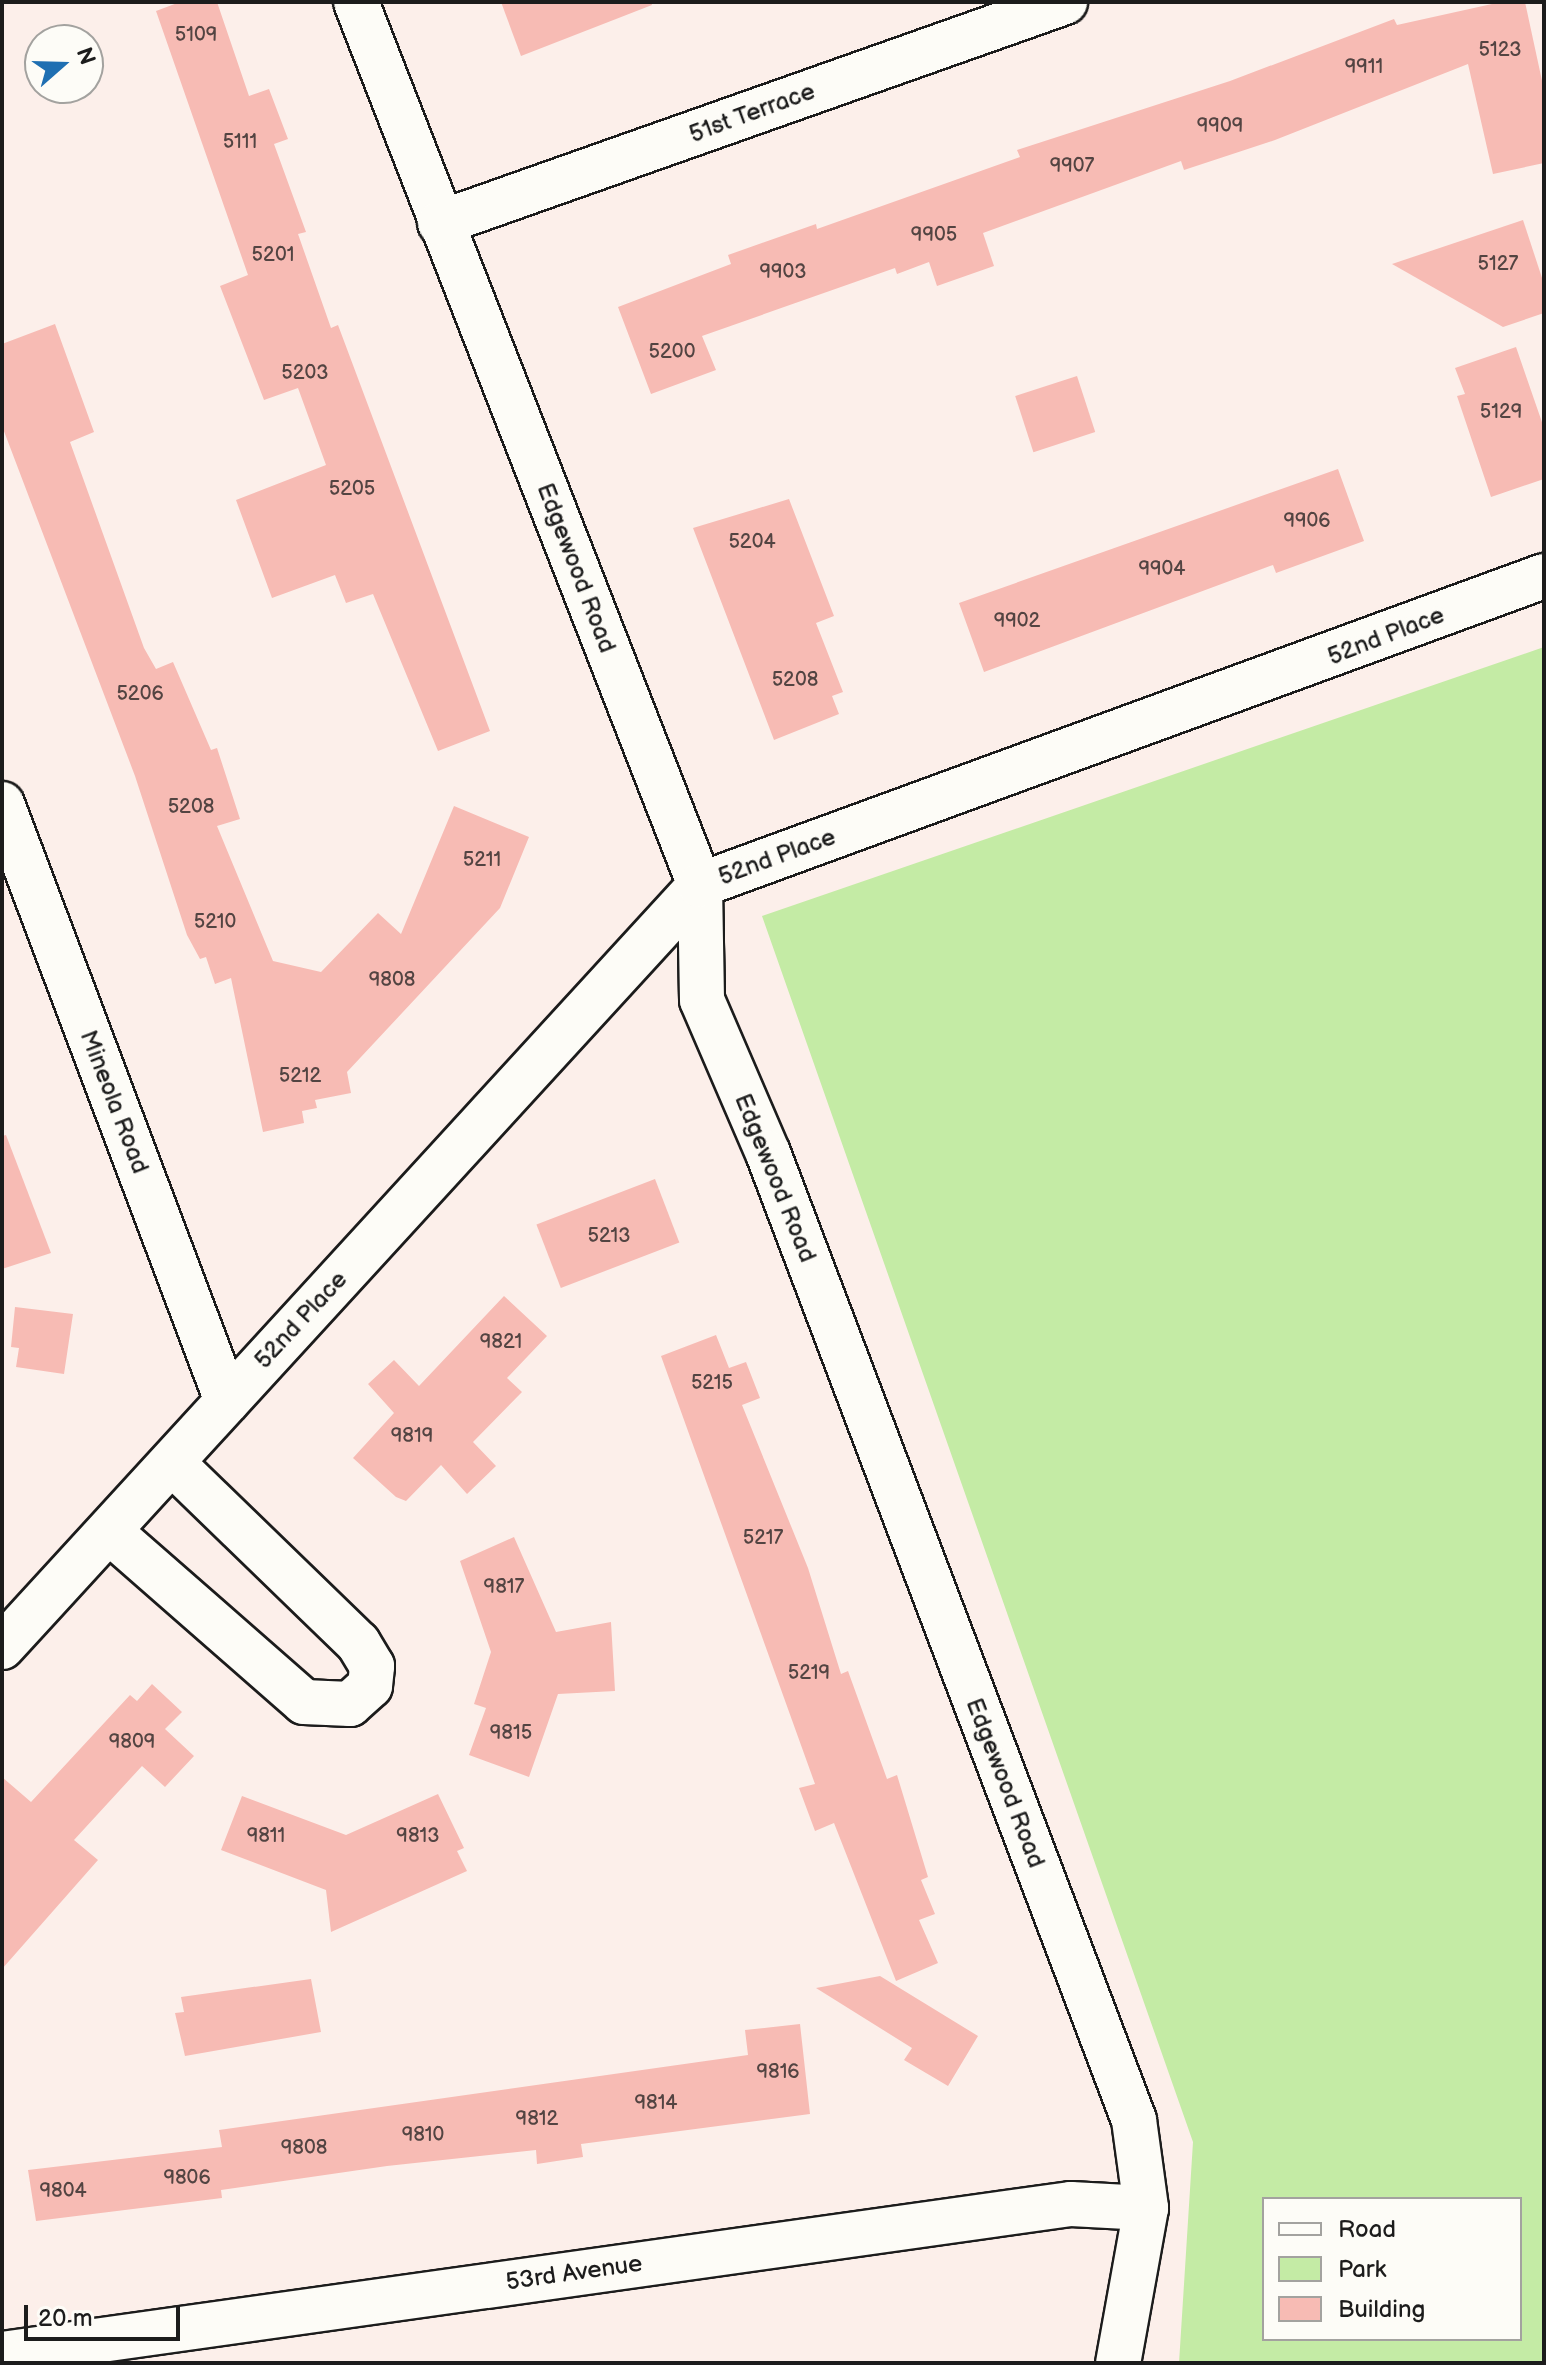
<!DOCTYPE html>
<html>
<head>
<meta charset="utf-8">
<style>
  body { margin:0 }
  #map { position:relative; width:1546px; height:2365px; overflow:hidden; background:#fcefea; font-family:"Balsamiq Sans",sans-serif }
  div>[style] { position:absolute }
  .green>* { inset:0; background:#c4eba5 }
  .building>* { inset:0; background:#f7bbb4; transform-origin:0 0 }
  .roads { filter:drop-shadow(2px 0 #1c1c1c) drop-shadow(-2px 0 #1c1c1c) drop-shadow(0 2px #1c1c1c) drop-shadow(0 -2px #1c1c1c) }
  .street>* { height:44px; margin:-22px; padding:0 22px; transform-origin:22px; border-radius:22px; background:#fdfcf7 }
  span { translate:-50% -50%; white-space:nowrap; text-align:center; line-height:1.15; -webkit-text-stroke:8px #fdfcf7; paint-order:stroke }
  .number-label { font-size:20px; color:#534442 }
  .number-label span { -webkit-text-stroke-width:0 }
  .street-label { font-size:24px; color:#1c1c1c }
  .frame { position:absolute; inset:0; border:4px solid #1c1c1c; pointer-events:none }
  .legend { position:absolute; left:1262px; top:2197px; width:260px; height:144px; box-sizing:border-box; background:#fdfcf7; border:2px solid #a3a29f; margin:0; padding:10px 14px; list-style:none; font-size:24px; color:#1c1c1c }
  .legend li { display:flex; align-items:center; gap:16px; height:40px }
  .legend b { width:40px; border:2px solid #a3a29f }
  .north { position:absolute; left:24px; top:24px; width:80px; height:80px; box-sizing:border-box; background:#fdfcf7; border:2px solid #a3a29f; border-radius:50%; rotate:70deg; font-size:22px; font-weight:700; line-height:32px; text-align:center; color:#1c1c1c }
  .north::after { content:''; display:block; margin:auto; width:28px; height:36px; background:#1f6fb2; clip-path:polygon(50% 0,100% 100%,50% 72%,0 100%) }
  .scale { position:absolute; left:24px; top:2305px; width:156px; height:36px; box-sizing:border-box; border:4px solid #1c1c1c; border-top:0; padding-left:10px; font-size:24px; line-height:28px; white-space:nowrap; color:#1c1c1c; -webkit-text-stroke:6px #fdfcf7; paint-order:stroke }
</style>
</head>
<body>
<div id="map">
  <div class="green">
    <div style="clip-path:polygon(evenodd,1544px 647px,1544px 2363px,1179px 2363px,1193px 2142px,762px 916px,1544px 647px,1264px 2199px,1520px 2199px,1520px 2339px,1264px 2339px,1264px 2199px)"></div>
  </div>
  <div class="building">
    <div style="clip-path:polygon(180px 2px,217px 2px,249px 96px,269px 89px,288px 139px,274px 144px,306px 232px,298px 234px,331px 328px,338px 325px,490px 731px,438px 751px,373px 594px,346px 603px,335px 575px,272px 598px,236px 500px,326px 465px,298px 388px,264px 400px,220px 286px,248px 275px,156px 11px)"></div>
    <div style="clip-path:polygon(501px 2px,651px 2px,652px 5px,521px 56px)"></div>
    <div style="clip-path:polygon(1501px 2px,1525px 2px,1544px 90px,1544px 163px,1493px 174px,1468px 64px,1275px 140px,1184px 170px,1181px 161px,983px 233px,994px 266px,937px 286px,929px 262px,897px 274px,895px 268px,702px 336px,716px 370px,651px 394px,618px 307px,731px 264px,728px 255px,816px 224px,817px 229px,1020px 157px,1017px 150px,1230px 81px,1394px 19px,1397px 25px)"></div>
    <div style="clip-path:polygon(1523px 220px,1544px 284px,1544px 313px,1503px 327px,1392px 264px)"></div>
    <div style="clip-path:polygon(55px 324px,94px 432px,70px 442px,144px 648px,156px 669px,173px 662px,211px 750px,217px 748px,240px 819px,217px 826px,273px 961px,321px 972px,378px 913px,401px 934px,454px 806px,529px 837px,500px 908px,347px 1072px,351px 1093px,315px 1100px,317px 1108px,302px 1111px,304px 1123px,263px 1132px,231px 978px,215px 984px,206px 957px,200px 959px,187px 935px,135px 776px,2px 426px,2px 344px)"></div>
    <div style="clip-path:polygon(1516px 347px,1544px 428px,1544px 479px,1491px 497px,1457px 396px,1465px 394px,1455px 368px)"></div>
    <div style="left:1077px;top:376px;width:59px;height:65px;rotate:72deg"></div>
    <div style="clip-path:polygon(1338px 469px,1364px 541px,1276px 573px,1273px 565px,984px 672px,959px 603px)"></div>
    <div style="clip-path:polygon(789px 499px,834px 616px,816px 623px,843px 692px,832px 696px,839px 714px,774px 740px,693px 528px)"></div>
    <div style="clip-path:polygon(6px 1135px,51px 1253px,2px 1269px,2px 1136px)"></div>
    <div style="left:655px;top:1179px;width:68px;height:127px;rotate:69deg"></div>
    <div style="clip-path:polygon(504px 1296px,547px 1336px,507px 1378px,522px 1392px,473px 1442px,496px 1466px,467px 1494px,441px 1465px,406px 1501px,396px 1497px,353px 1458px,394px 1413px,368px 1384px,394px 1360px,419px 1386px)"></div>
    <div style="clip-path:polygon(15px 1307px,73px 1314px,64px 1374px,16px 1367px,19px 1348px,11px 1347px)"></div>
    <div style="clip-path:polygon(716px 1335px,729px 1368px,746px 1362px,760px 1398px,742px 1405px,808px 1568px,841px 1674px,848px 1671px,887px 1779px,897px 1775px,928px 1877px,921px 1880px,935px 1914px,919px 1920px,938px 1963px,896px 1981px,834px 1823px,815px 1831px,799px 1788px,815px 1784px,661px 1356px)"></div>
    <div style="clip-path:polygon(514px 1537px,556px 1632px,611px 1622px,615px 1691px,558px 1694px,529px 1777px,469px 1755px,486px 1708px,474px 1704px,491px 1652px,460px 1561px)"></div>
    <div style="clip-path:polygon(152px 1684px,182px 1712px,165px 1729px,194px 1756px,165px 1787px,142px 1766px,74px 1840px,98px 1860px,2px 1969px,2px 1777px,31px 1802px,130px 1695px,137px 1701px)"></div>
    <div style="clip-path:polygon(438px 1794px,464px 1848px,457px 1851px,467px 1871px,331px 1932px,326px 1890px,221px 1850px,242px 1796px,346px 1835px)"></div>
    <div style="clip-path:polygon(880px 1976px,978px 2036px,948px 2086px,904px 2060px,912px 2048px,816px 1988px)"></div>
    <div style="clip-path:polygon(311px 1979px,321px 2032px,185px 2056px,175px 2013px,184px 2012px,181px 1997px)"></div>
    <div style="clip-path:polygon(800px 2024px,810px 2114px,581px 2144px,583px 2157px,537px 2164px,536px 2150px,387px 2166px,221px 2190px,222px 2198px,36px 2221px,28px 2170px,222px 2147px,219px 2130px,748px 2055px,745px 2030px)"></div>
  </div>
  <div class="roads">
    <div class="street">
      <div style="left:356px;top:2px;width:948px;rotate:68.72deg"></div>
      <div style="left:700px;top:885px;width:115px;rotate:89deg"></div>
      <div style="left:702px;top:1000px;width:167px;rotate:66.7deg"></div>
      <div style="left:768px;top:1153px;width:1034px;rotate:69.27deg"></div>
      <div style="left:1134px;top:2120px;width:89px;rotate:82.2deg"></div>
      <div style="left:1146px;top:2208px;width:158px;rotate:100.2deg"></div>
      <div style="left:440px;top:223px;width:663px;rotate:-19.47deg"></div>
      <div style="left:2px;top:804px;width:638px;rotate:69.35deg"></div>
      <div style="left:110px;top:1532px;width:258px;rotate:41.2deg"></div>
      <div style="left:304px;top:1702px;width:46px;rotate:2.5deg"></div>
      <div style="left:350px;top:1704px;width:27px;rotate:-42deg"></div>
      <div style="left:370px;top:1686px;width:20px;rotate:-84deg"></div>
      <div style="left:372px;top:1666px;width:27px;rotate:-121deg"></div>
      <div style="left:358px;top:1643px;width:259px;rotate:-135.9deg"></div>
      <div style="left:2px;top:1647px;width:1033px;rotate:-47.51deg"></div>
      <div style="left:700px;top:885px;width:899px;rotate:-20.11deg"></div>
      <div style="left:2px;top:2354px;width:1079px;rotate:-7.99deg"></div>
      <div style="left:1071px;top:2204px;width:75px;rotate:3.1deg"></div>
    </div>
  </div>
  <div class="number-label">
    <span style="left:196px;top:35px">5109</span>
    <span style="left:1500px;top:50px">5123</span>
    <span style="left:1364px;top:67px">9911</span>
    <span style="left:1220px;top:126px">9909</span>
    <span style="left:240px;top:142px">5111</span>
    <span style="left:1072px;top:166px">9907</span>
    <span style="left:934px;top:235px">9905</span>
    <span style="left:273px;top:255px">5201</span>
    <span style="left:1498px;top:264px">5127</span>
    <span style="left:783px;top:272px">9903</span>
    <span style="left:672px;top:352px">5200</span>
    <span style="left:305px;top:373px">5203</span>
    <span style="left:1501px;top:412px">5129</span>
    <span style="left:352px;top:489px">5205</span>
    <span style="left:1307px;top:521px">9906</span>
    <span style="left:752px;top:542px">5204</span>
    <span style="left:1162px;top:569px">9904</span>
    <span style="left:1017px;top:621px">9902</span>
    <span style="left:795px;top:680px">5208</span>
    <span style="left:140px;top:694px">5206</span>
    <span style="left:191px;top:807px">5208</span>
    <span style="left:482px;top:860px">5211</span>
    <span style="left:215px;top:922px">5210</span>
    <span style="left:392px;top:980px">9808</span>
    <span style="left:300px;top:1076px">5212</span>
    <span style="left:609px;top:1236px">5213</span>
    <span style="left:501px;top:1342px">9821</span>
    <span style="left:712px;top:1383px">5215</span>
    <span style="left:412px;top:1436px">9819</span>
    <span style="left:763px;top:1538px">5217</span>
    <span style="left:504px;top:1587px">9817</span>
    <span style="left:809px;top:1673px">5219</span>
    <span style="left:511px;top:1733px">9815</span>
    <span style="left:132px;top:1742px">9809</span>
    <span style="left:266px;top:1836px">9811</span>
    <span style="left:418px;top:1836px">9813</span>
    <span style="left:778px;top:2072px">9816</span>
    <span style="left:656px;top:2103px">9814</span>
    <span style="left:537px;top:2119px">9812</span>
    <span style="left:423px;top:2135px">9810</span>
    <span style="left:304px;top:2148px">9808</span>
    <span style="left:187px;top:2178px">9806</span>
    <span style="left:63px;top:2191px">9804</span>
  </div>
  <div class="street-label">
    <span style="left:752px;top:113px;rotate:-20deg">51st Terrace</span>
    <span style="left:576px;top:568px;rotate:69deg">Edgewood Road</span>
    <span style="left:1386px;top:636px;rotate:-21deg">52nd Place</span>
    <span style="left:777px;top:857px;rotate:-20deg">52nd Place</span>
    <span style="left:114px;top:1102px;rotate:69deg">Mineola Road</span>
    <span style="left:775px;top:1178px;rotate:68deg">Edgewood Road</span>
    <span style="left:301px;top:1320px;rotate:-47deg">52nd Place</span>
    <span style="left:1005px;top:1783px;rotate:69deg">Edgewood Road</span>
    <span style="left:574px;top:2273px;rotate:-8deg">53rd Avenue</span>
  </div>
  <div class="frame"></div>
  <ul class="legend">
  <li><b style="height:10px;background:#fdfcf7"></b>Road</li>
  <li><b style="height:22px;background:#c4eba5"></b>Park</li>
  <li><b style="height:22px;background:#f7bbb4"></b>Building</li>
  </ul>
  <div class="north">N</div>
  <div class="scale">20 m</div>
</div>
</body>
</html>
